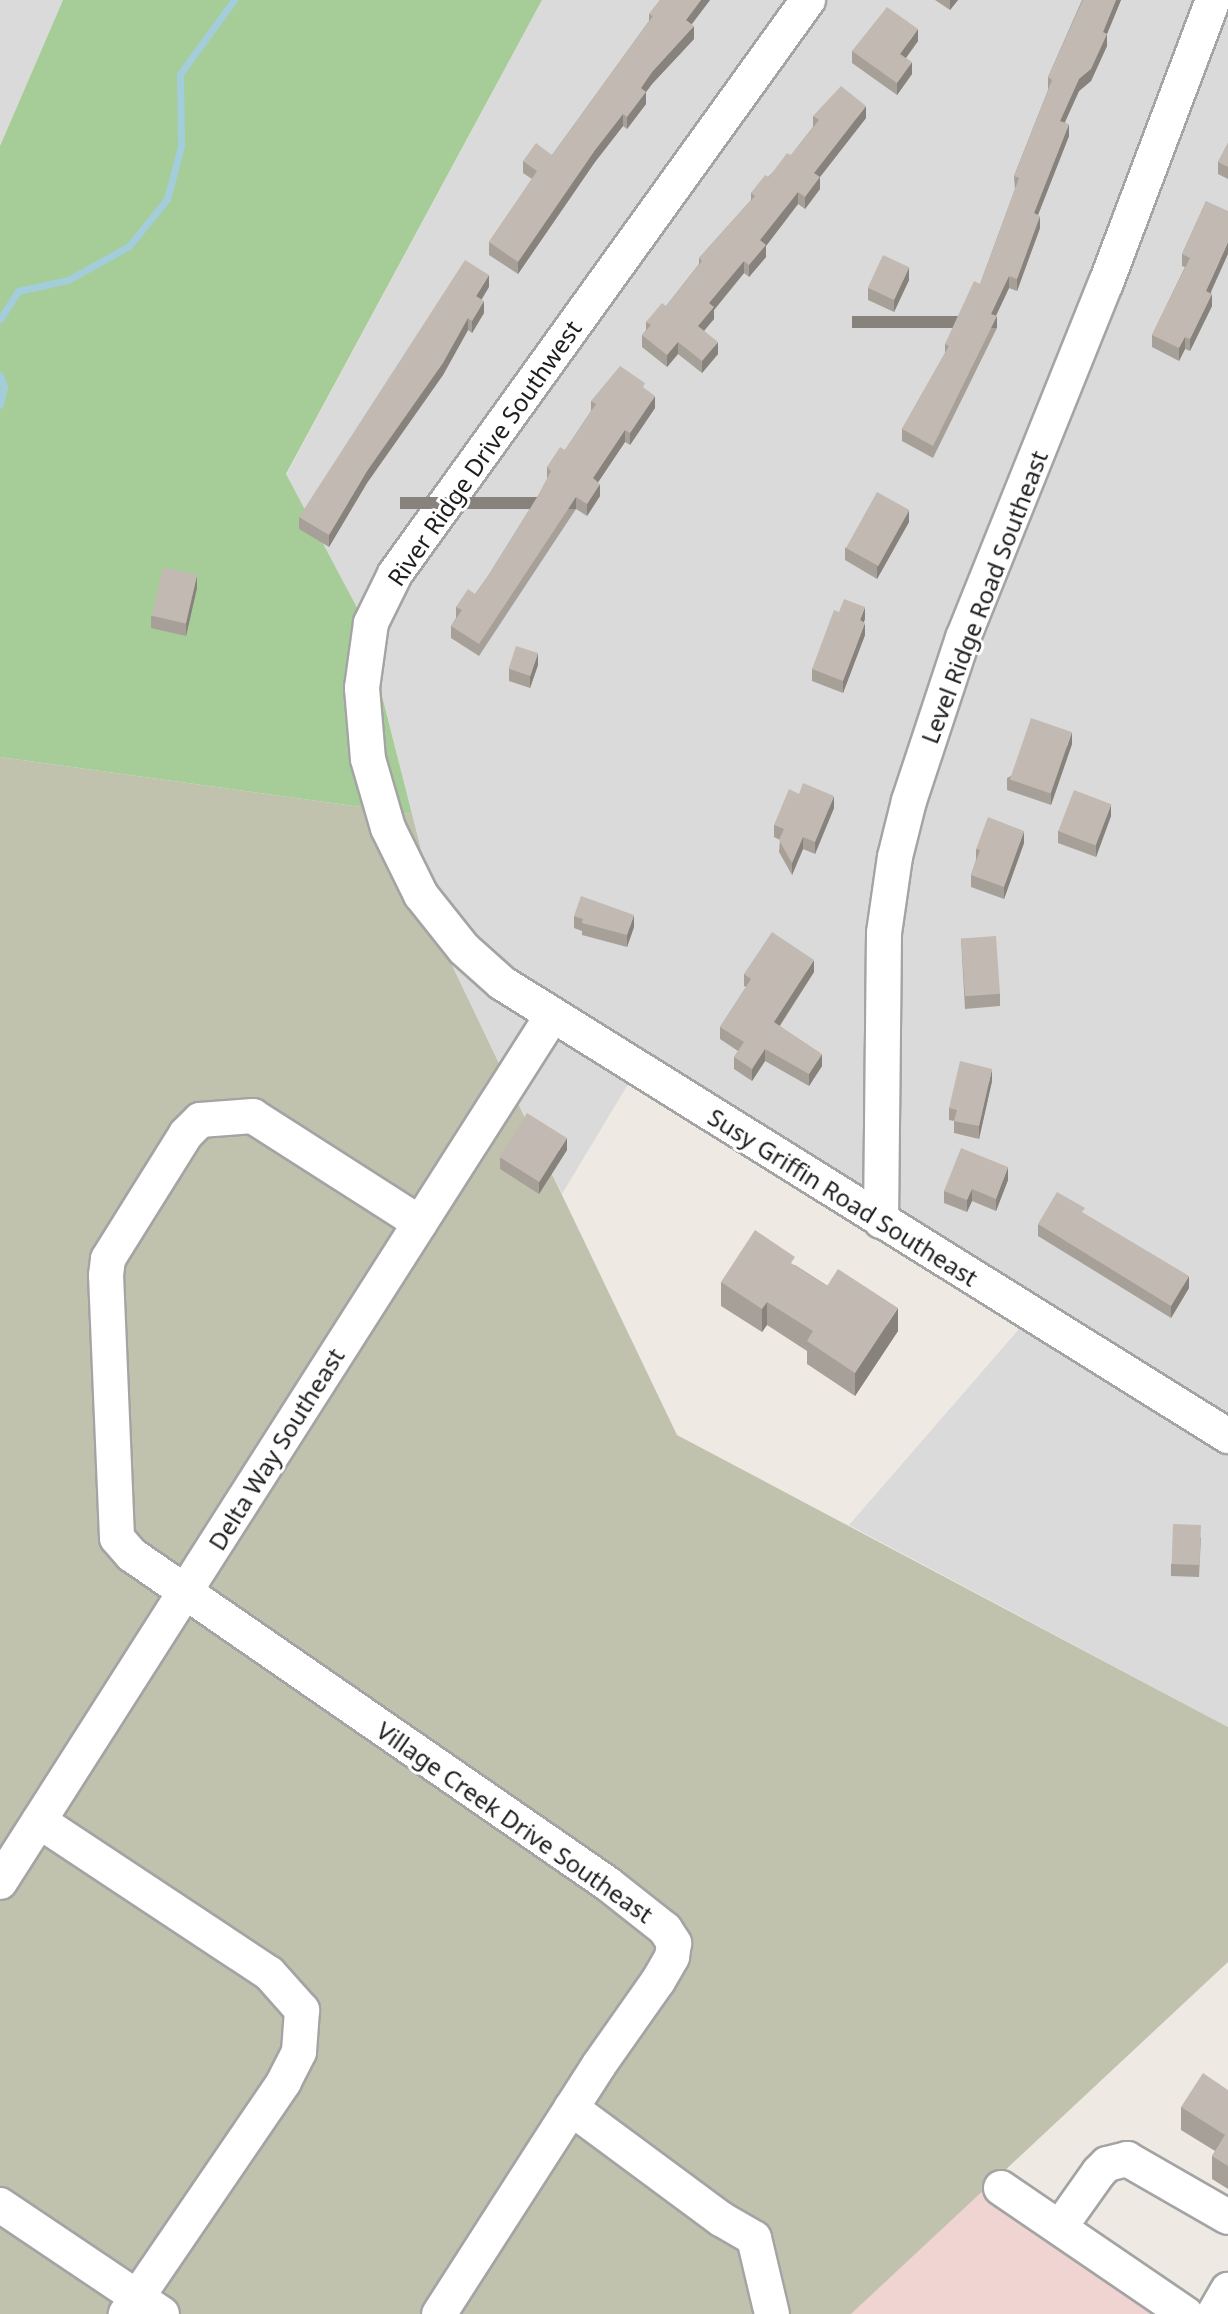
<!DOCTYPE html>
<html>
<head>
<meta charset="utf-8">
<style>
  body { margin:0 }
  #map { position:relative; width:1228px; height:2314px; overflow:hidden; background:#eeeae3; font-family:"Noto Sans",sans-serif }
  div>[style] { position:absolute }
  .residential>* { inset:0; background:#dbdada }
  .commercial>* { inset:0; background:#efd4d2 }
  .construction>* { inset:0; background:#c1c2ae }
  .forest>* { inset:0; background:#a6cc98 }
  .stream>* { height:7px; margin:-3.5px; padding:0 3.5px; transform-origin:3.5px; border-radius:3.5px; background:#a4cddb }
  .roads { filter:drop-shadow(2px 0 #a4a4a4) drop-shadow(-2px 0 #a4a4a4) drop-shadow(0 2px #a4a4a4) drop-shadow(0 -2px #a4a4a4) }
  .minor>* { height:34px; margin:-17px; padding:0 17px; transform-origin:17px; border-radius:17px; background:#fff }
  .wall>* { inset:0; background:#a7a099 }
  .shaded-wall>* { inset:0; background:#88827d; transform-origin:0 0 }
  .building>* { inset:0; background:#c2bab2; transform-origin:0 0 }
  span { translate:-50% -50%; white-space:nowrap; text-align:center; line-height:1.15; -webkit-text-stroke:6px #fff; paint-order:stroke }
  .street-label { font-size:24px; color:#1d1d1d }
</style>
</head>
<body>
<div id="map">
  <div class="residential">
    <div style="clip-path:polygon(0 0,63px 0,0 146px)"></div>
    <div style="clip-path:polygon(542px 0,1228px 0,1228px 1727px,849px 1525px,1020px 1328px,639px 1066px,562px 1194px,449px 959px,362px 617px,286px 475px)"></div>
  </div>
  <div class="commercial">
    <div style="clip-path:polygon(988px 2185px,1203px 2314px,851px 2314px)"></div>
  </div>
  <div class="construction">
    <div style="clip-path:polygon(0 757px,412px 814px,449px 959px,677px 1435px,1228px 1727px,1228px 1962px,851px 2314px,0 2314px)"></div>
  </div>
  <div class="forest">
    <div style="clip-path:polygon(63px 0,542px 0,286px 474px,362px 617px,412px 814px,0 757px,0 146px)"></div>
  </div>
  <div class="stream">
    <div style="left:0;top:319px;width:33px;rotate:-57deg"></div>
    <div style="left:18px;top:291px;width:51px;rotate:-12.4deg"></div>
    <div style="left:68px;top:280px;width:70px;rotate:-29.1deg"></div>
    <div style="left:129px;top:246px;width:60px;rotate:-51deg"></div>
    <div style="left:167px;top:199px;width:55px;rotate:-75.2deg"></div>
    <div style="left:181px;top:146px;width:72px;rotate:-90.8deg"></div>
    <div style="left:180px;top:74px;width:92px;rotate:-53.9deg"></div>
    <div style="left:0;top:375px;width:13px;rotate:72deg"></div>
    <div style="left:4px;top:387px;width:18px;rotate:103deg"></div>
  </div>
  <div class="roads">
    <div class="minor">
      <div style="left:808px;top:0;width:707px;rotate:125.74deg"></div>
      <div style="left:395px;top:574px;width:55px;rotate:116.1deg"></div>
      <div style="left:371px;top:623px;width:66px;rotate:97.9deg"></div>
      <div style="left:362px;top:688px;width:71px;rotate:85.2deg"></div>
      <div style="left:368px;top:759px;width:72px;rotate:73.8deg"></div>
      <div style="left:388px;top:828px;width:75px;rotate:63.8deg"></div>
      <div style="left:421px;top:895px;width:69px;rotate:51.5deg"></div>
      <div style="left:464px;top:949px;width:51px;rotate:41.8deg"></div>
      <div style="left:502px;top:983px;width:856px;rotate:31.96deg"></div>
      <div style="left:881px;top:1221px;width:288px;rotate:-89.4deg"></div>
      <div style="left:884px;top:933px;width:77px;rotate:-81.8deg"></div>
      <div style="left:895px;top:857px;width:58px;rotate:-76deg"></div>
      <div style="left:909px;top:801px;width:172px;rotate:-71.7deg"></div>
      <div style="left:963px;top:638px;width:383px;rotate:-68.1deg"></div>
      <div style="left:1106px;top:283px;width:303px;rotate:-69.3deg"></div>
      <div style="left:420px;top:1223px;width:198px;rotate:-147.4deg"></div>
      <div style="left:253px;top:1116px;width:53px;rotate:175.7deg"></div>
      <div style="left:200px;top:1120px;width:20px;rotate:135deg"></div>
      <div style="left:186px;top:1134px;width:147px;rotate:122deg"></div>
      <div style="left:108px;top:1259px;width:16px;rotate:97deg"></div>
      <div style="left:106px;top:1275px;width:263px;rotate:87.6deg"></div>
      <div style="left:117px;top:1538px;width:23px;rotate:49deg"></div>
      <div style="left:132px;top:1555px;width:579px;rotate:34.65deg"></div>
      <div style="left:608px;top:1884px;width:73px;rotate:38.3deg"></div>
      <div style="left:665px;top:1929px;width:17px;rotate:57deg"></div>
      <div style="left:674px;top:1943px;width:14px;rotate:98deg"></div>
      <div style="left:672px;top:1957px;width:28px;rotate:120deg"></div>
      <div style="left:658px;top:1981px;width:103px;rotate:125.1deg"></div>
      <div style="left:599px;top:2065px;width:296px;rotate:122.7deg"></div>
      <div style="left:39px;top:1821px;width:276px;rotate:33.5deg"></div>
      <div style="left:269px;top:1973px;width:50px;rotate:48.3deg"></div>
      <div style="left:302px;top:2010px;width:42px;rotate:94.1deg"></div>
      <div style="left:299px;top:2052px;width:34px;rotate:117deg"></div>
      <div style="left:284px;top:2082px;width:281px;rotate:124.3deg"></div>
      <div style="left:0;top:1882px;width:1027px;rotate:-57.49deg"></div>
      <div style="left:571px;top:2108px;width:187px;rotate:36.5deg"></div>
      <div style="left:721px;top:2219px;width:38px;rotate:30deg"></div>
      <div style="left:754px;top:2238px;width:78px;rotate:76.7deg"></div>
      <div style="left:1001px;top:2188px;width:224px;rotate:34.3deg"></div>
      <div style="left:0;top:2205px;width:195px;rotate:33.9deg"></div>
      <div style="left:1060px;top:2227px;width:67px;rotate:-54.7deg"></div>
      <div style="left:1099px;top:2172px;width:11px;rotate:-45deg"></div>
      <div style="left:1107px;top:2164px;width:21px;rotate:-14deg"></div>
      <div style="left:1127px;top:2159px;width:116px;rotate:29.9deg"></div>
      <div style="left:1214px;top:2314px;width:28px;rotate:-60deg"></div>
    </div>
  </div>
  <div class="wall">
    <div style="clip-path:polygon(660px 0,710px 0,691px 24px,694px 39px,652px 84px,646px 92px,646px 104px,627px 129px,623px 126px,595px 162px,518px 274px,489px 255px,489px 242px,532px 179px,523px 173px,523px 161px,552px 155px,649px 21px,649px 14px)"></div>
    <div style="clip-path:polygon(935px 0,958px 0,950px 10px)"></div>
    <div style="clip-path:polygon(1082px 0,1121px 0,1107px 34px,1107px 46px,1091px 81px,1079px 91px,1065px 122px,1069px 136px,1038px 215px,1040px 228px,1017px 291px,1009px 288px,996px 316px,997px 328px,933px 458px,902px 441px,902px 429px,945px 353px,945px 344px,980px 284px,1015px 189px,1014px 176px,1048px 90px,1048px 77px)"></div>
    <div style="clip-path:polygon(918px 41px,906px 58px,912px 74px,897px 95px,852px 63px,852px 51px)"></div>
    <div style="clip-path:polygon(813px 116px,866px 118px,820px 177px,820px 189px,805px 209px,798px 204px,766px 246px,766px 257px,749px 277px,744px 273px,714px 310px,714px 319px,704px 330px,718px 354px,702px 373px,678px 354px,667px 367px,642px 347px,642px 335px,646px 330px,646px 322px,666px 306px,699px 264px,699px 258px,751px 200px,751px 193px,791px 155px,813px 127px)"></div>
    <div style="clip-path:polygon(1228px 143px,1228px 179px,1218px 174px,1218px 162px)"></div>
    <div style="clip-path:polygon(1206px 201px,1212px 306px,1190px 351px,1185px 349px,1179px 361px,1152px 347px,1152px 335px,1185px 267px,1182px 266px,1182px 254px)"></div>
    <div style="clip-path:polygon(909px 280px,894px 312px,868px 300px,868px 288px)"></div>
    <div style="clip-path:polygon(489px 287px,482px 299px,484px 313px,472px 333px,468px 330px,443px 375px,367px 483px,329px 547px,299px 529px,299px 517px)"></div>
    <div style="clip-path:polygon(645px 389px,655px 408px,630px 445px,625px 442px,598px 482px,600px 496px,587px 516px,576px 509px,479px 656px,451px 638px,451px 626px,456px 618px,456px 607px,475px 594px,488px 576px,539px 494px,547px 479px,547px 467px,565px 450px,591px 411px,591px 401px)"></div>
    <div style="clip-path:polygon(909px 522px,877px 579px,845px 560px,845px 548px)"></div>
    <div style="clip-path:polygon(197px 588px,186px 636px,151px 628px,151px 616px)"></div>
    <div style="clip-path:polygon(865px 619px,864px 622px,865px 635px,843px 693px,812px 681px,812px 669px)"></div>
    <div style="clip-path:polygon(538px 665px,530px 688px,509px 681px,509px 669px)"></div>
    <div style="clip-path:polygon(1072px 744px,1051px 805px,1007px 790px,1007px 778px)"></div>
    <div style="clip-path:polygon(834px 808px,815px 854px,803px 849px,792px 875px,779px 852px,780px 840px,774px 837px,774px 825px)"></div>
    <div style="clip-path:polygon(1111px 816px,1096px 857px,1058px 843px,1058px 831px)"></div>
    <div style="clip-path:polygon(1024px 843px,1004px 899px,971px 887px,971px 875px,976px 860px,976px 849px)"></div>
    <div style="clip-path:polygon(574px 916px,634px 927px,627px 947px,582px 935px,582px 931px,574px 928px)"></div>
    <div style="clip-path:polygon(961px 938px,1000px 994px,1000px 1006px,965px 1009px)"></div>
    <div style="clip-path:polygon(814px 972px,780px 1026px,822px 1066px,809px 1086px,765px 1061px,752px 1081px,734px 1069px,734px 1057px,738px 1051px,720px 1039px,720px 1027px,746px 987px,744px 986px,744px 974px)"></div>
    <div style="clip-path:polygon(992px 1081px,979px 1139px,954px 1133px,954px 1121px,949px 1120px,949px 1108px)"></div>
    <div style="clip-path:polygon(567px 1150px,539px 1194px,500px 1169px,500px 1157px)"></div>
    <div style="clip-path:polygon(1008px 1180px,996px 1211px,972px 1201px,967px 1212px,944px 1203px,944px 1191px)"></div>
    <div style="clip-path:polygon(1038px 1224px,1189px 1288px,1171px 1318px,1038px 1236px)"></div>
    <div style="clip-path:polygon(795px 1265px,898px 1331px,855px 1396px,807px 1364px,807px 1351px,767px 1325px,762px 1332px,721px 1306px,721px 1282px)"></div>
    <div style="clip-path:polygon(1201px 1537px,1199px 1577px,1171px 1576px,1171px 1564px)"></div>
    <div style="clip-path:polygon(1228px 2090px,1228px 2189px,1212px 2179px,1212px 2156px,1215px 2151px,1181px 2130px,1181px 2107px)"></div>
  </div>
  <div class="shaded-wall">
    <div style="clip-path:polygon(701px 0,710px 0,686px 32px,686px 20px)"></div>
    <div style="clip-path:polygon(950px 0,958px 0,950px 10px)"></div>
    <div style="clip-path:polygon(1116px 0,1121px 0,1107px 34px,1107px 46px,1091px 81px,1079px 91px,1060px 133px,1060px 121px,1079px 79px,1103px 32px)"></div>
    <div style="clip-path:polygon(694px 26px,694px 39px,652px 84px,646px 92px,646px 104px,627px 129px,627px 117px,641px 88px,652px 72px)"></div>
    <div style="clip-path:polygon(918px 29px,918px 41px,900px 66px,900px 54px)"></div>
    <div style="clip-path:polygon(912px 62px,912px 74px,897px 95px,897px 83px)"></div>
    <div style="clip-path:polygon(866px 106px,866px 118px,820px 177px,820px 189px,805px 209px,805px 197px,814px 173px)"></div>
    <div style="clip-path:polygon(623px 114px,623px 126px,595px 162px,518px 274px,518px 262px,595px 150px)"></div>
    <div style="clip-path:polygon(1069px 124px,1069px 136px,1034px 225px,1034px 213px)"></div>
    <div style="clip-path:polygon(798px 192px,798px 204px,766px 246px,766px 257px,749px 277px,749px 265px,760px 240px)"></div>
    <div style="clip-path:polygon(1040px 216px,1040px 228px,1017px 291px,1017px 279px)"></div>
    <div style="clip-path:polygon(1228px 242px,1228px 254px,1206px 303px,1206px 291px)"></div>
    <div style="clip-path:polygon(744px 261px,744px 273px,714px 310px,714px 319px,698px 338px,698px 326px,709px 303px)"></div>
    <div style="clip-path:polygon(909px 267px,909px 280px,894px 312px,894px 300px)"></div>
    <div style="clip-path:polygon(489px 275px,489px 287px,476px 308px,476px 296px)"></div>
    <div style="clip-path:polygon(1009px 276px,1009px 288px,991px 326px,991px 314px)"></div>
    <div style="clip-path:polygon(1212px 294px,1212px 306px,1190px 351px,1190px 339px)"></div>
    <div style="clip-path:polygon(484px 301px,484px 313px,472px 333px,472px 321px)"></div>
    <div style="left:997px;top:316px;width:12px;height:145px;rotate:90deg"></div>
    <div style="clip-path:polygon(468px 318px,468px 330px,443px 375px,367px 483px,329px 547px,329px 535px,367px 471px)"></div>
    <div style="clip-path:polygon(1185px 337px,1185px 349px,1179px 361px,1179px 348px)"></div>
    <div style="clip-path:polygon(678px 342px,678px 354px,667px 367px,667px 355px)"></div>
    <div style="clip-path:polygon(718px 342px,718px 354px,702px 373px,702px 361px)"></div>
    <div style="clip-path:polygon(655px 396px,655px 408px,630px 445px,630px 433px)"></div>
    <div style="clip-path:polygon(625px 430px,625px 442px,593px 490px,593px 478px)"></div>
    <div style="clip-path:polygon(600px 484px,600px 496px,587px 516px,587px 504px)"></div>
    <div style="left:576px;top:497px;width:12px;height:176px;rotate:90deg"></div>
    <div style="clip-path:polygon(909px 510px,909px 522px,877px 579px,877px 567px)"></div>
    <div style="clip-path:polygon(197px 575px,197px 588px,186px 636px,186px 624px)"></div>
    <div style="clip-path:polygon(865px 607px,865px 619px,860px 632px,860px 620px)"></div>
    <div style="clip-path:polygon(865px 623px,865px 635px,843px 693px,843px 681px)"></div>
    <div style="clip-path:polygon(538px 653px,538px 665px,530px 688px,530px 676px)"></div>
    <div style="clip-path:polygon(1072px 732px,1072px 744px,1051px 805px,1051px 793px)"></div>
    <div style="clip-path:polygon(834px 796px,834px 808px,815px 854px,815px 842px)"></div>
    <div style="clip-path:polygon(1111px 804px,1111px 816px,1096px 857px,1096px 845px)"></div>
    <div style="clip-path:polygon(1024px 831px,1024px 843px,1004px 899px,1004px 887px)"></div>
    <div style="clip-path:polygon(803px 837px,803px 849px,792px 875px,792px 863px)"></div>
    <div style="clip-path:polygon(634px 915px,634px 927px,627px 947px,627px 935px)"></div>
    <div style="clip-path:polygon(814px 960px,814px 972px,774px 1034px,774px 1022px)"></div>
    <div style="clip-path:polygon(765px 1049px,765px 1061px,752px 1081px,752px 1069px)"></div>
    <div style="clip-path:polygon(822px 1054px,822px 1066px,809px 1086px,809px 1074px)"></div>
    <div style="clip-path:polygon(992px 1069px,992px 1081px,979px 1139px,979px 1126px)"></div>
    <div style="clip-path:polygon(567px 1138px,567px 1150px,539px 1194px,539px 1182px)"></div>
    <div style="clip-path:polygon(1008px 1167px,1008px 1180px,996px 1211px,996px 1199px)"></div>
    <div style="clip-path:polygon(972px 1189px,972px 1201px,967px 1212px,967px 1200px)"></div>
    <div style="clip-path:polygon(1189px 1276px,1189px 1288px,1171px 1318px,1171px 1306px)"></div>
    <div style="clip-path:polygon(767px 1302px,767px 1325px,762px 1332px,762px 1309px)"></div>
    <div style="clip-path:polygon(898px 1308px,898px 1331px,855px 1396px,855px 1373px)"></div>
  </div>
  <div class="building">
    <div style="clip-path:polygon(660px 0,701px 0,686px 20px,694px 26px,652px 72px,641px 88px,646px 92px,627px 117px,623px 114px,595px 150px,518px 262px,489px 242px,537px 171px,523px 161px,536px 143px,552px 155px,653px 16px,649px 14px)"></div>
    <div style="clip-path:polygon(1083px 0,1116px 0,1103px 32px,1107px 34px,1091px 69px,1079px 79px,1060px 121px,1069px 124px,1034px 213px,1040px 216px,1017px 279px,1009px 276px,991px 314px,997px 316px,933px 446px,902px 429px,949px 346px,945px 344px,974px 281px,980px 284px,1019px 178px,1014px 176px,1052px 80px,1048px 77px)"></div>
    <div style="clip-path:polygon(887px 7px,918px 29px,900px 54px,912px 62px,897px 83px,852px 51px)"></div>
    <div style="clip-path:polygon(841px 86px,866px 106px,814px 173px,820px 177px,805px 197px,798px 192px,760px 240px,766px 245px,749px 265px,744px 261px,709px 303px,714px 307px,698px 326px,718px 342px,702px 361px,678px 342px,667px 355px,642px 335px,651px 325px,646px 322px,662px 303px,666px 306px,702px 261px,699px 258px,755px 196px,751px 193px,765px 175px,769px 177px,787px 153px,791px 155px,819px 120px,813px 116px)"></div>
    <div style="clip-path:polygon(1228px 143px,1228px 167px,1218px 162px)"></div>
    <div style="clip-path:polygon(1206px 201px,1228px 211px,1228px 242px,1206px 291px,1212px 294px,1190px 339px,1185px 337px,1179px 348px,1152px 335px,1190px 258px,1182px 254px)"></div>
    <div style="left:883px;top:255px;width:29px;height:36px;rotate:25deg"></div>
    <div style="clip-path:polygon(465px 260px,489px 275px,476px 296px,484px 301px,472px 321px,468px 318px,443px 363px,367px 471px,329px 535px,299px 517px)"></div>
    <div style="clip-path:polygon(620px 366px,645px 383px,643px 387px,655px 396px,630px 433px,625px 430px,593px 478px,600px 484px,587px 504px,576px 497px,479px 644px,451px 626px,462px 610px,456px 607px,468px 589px,475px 594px,488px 576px,539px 494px,551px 471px,547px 467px,560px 447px,565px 450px,596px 404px,591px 401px)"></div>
    <div style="left:877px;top:492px;width:37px;height:64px;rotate:29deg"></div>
    <div style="left:163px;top:567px;width:35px;height:50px;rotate:13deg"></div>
    <div style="clip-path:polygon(844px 599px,865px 607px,860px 620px,865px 623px,843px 681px,812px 669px,834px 610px,839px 612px)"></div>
    <div style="left:516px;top:646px;width:23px;height:24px;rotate:18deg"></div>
    <div style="left:1031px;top:718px;width:43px;height:65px;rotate:19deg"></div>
    <div style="clip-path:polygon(803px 783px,834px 796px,815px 842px,803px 837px,792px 863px,779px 840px,784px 829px,774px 825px,789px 789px,799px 794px)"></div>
    <div style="left:1074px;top:790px;width:40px;height:44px;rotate:21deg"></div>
    <div style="clip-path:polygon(988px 817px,1024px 831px,1004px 887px,971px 875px,980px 850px,976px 849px)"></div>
    <div style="clip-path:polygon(581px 896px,634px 915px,627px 935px,582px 923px,583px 919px,574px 916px)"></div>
    <div style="clip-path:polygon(772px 932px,814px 960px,774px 1022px,822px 1054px,809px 1074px,765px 1049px,752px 1069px,734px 1057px,744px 1042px,720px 1027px,751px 979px,744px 974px)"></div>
    <div style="left:996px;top:936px;width:58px;height:35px;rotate:86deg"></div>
    <div style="clip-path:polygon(960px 1061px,992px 1069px,979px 1126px,954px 1121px,957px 1110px,949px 1108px)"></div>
    <div style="left:527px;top:1113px;width:47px;height:52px;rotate:32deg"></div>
    <div style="clip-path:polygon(961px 1148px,1008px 1167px,996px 1199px,972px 1189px,967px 1200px,944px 1191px)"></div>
    <div style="clip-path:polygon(1057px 1192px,1085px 1208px,1082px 1212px,1189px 1276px,1171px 1306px,1038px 1224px)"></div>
    <div style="clip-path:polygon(755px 1230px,795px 1257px,791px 1263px,827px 1286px,838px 1269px,898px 1308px,855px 1373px,807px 1341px,813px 1331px,767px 1302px,762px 1309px,721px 1282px)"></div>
    <div style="left:1173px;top:1524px;width:28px;height:40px;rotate:2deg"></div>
    <div style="clip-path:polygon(1203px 2073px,1228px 2090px,1228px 2166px,1212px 2156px,1225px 2135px,1181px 2107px)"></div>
  </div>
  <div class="street-label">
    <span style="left:484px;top:453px;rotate:-55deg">River Ridge Drive Southwest</span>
    <span style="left:984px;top:597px;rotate:-69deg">Level Ridge Road Southeast</span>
    <span style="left:843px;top:1197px;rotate:32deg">Susy Griffin Road Southeast</span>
    <span style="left:276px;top:1449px;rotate:-58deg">Delta Way Southeast</span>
    <span style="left:515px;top:1822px;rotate:35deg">Village Creek Drive Southeast</span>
  </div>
</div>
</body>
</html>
